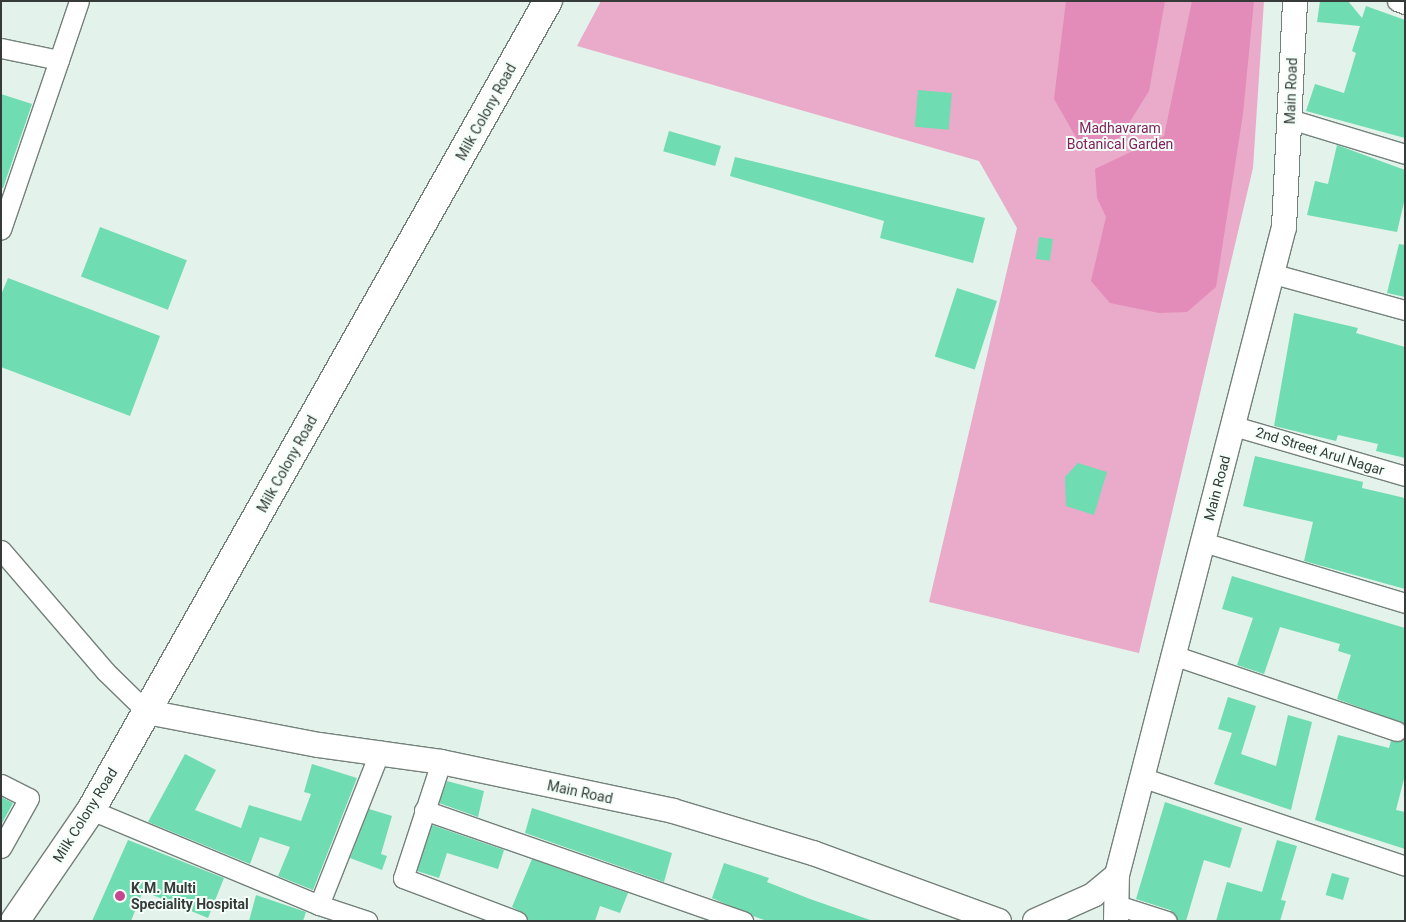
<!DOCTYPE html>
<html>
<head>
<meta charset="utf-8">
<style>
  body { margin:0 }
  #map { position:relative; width:1406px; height:922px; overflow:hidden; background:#e3f2eb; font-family:Roboto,sans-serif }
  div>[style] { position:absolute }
  .green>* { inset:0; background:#e9abc9 }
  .water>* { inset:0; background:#e38cb9 }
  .building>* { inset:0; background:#70dcb1; transform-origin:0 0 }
  .roads { filter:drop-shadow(1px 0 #74817b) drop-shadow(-1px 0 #74817b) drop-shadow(0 1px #74817b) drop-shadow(0 -1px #74817b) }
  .minor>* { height:19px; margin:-9.5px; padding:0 9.5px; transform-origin:9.5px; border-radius:9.5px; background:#fff }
  .tertiary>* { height:24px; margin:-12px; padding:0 12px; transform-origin:12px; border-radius:12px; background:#fff }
  .secondary>* { height:28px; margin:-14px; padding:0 14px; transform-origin:14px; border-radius:14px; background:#fff }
  .dots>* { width:14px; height:14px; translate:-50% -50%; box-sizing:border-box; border:2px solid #f3fff9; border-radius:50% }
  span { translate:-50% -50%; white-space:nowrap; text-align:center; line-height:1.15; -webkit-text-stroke:4px #f3fff9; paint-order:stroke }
  .street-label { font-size:14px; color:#363b39 }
  .park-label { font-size:14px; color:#85205d }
  .poi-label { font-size:14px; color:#363b39; font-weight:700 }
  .left { translate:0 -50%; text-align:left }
  .frame { position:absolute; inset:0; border:2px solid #363b39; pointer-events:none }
</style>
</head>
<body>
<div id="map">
  <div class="green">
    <div style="clip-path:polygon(601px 1px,1264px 1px,1253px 168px,1139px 653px,929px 602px,1017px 228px,979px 161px,577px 46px)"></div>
  </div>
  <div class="water">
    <div style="clip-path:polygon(1066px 1px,1165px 1px,1149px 91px,1121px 136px,1097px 152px,1077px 139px,1054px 99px)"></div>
    <div style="clip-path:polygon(1192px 1px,1254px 1px,1243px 114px,1216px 287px,1187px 312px,1159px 313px,1110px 303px,1091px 281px,1106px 217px,1097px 198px,1095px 169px,1164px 136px)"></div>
  </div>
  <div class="building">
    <div style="clip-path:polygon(1320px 1px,1348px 1px,1362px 18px,1366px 6px,1405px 20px,1405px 138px,1306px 111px,1315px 84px,1344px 93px,1356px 53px,1352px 51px,1360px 26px,1317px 22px)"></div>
    <div style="left:918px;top:90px;width:34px;height:37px;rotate:5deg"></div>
    <div style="clip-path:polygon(1px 94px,32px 104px,3px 188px,1px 188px)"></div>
    <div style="left:669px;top:131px;width:54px;height:21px;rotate:16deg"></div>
    <div style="clip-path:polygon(1337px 145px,1405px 170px,1405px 198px,1397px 232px,1307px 215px,1315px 181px,1328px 184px)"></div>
    <div style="clip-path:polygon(735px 157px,985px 218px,973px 263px,880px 238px,884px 221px,730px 176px)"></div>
    <div style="left:100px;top:227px;width:93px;height:53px;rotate:21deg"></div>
    <div style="left:1039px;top:237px;width:14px;height:22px;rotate:8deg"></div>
    <div style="clip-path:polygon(1399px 244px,1405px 245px,1405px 297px,1387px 293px)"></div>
    <div style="clip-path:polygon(8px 278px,160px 336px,130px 416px,1px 367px,1px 295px)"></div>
    <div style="left:957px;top:288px;width:42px;height:72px;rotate:18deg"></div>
    <div style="clip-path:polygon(1294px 313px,1358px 328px,1356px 333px,1405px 347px,1405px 458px,1376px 451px,1378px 444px,1338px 435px,1336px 441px,1274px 426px)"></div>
    <div style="clip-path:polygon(1255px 456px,1363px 482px,1362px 488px,1405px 498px,1405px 589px,1304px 561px,1313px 522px,1243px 506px)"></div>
    <div style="clip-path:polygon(1078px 463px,1107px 472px,1094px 515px,1066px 506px,1065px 477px)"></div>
    <div style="clip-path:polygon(1232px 576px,1405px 628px,1405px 724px,1337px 699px,1351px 655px,1338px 651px,1340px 644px,1280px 627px,1264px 674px,1237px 665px,1253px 618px,1222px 609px)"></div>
    <div style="clip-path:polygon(1228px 697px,1256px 706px,1241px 754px,1276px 766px,1288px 715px,1312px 722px,1291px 810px,1214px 784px,1232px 733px,1218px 729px)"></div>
    <div style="clip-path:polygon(1338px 735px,1389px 748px,1391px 741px,1405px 738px,1405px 775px,1396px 810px,1405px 812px,1405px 849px,1315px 820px)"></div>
    <div style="clip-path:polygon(185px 754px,216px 770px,195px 810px,241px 828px,249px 805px,301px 821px,311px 794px,304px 792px,312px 764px,357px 778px,313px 890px,278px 876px,290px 847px,260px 837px,250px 864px,148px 822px)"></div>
    <div style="clip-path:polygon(447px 781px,484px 791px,478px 817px,439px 803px)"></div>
    <div style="clip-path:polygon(1px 797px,13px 803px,1px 825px)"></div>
    <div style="clip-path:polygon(1165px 802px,1242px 828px,1230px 868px,1204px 860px,1186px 921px,1178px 921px,1170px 910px,1136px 899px)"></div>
    <div style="clip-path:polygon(532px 808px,672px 853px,664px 882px,525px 833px)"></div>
    <div style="clip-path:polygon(369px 809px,392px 816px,381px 854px,387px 856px,382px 870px,350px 858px)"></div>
    <div style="clip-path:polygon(432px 825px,504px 850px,498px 869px,447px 853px,439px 878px,417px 871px)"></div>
    <div style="clip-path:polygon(128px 840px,224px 878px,208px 918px,143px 891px,131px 921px,92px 921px)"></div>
    <div style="clip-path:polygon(1277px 840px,1297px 846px,1281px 900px,1286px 901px,1280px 921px,1216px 921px,1227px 882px,1262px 892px)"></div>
    <div style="clip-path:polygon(532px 859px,628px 893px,620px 913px,600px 906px,595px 921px,528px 921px,525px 914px,512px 907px)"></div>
    <div style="clip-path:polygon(724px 863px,769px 878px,767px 882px,810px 899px,873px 921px,767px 921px,753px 916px,712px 898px)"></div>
    <div style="left:1332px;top:873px;width:18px;height:23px;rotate:16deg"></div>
    <div style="clip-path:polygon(256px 895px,306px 912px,303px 921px,249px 921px)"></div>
  </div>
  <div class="roads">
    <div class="minor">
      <div style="left:1397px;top:1px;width:9px;rotate:21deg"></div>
      <div style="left:1px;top:48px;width:59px;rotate:11.7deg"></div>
      <div style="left:59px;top:60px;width:179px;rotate:108.9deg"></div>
      <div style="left:59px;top:60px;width:62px;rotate:-71.3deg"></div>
      <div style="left:1290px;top:119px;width:120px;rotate:16.9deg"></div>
      <div style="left:1274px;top:274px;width:136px;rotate:15.4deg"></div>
      <div style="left:1234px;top:426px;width:178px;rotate:16.3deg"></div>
      <div style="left:1203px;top:542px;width:211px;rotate:16.8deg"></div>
      <div style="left:1px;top:550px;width:160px;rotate:49.3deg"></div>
      <div style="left:105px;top:671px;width:59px;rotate:44.3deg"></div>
      <div style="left:1173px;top:655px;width:236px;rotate:18.8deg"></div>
      <div style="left:441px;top:762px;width:122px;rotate:108.1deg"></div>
      <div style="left:403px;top:878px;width:122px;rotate:20.7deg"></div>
      <div style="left:1144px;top:778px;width:275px;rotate:18.6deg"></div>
      <div style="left:1px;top:784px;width:31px;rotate:27deg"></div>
      <div style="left:29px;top:798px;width:57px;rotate:119.2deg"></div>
      <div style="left:91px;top:810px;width:247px;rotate:22.6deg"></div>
      <div style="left:319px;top:905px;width:51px;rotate:18.4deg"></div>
      <div style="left:424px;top:810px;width:338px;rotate:19.2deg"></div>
      <div style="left:319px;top:905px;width:166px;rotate:-68.4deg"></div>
      <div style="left:1120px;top:906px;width:49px;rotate:17.7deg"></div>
    </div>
    <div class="tertiary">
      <div style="left:147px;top:712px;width:175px;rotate:10.9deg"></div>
      <div style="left:319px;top:745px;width:123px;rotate:7.9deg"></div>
      <div style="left:441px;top:762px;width:237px;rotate:11.9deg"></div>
      <div style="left:673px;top:811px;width:146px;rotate:16.7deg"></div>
      <div style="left:813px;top:853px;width:198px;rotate:20.1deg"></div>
      <div style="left:1035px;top:921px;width:64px;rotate:-24.1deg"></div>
      <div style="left:1093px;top:895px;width:31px;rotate:-40deg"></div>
      <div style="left:1117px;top:875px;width:669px;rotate:-75.55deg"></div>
      <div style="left:1284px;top:227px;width:226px;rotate:-87.2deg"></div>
      <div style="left:1116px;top:921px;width:46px;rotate:-88.8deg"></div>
    </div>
    <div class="secondary">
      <div style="left:15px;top:921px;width:135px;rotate:-55.6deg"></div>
      <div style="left:91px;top:810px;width:929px;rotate:-60.54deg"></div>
    </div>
  </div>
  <div class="dots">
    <div style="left:120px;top:896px;background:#c74690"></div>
  </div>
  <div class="street-label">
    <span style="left:1291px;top:91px;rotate:-88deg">Main Road</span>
    <span style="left:486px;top:112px;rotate:-61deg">Milk Colony Road</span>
    <span style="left:1320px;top:451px;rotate:17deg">2nd Street Arul Nagar</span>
    <span style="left:287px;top:464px;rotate:-61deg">Milk Colony Road</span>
    <span style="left:1217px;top:488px;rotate:-75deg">Main Road</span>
    <span style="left:580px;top:792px;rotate:12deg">Main Road</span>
    <span style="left:85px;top:815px;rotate:-58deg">Milk Colony Road</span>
  </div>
  <div class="park-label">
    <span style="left:1120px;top:136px">Madhavaram<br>Botanical Garden</span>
  </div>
  <div class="poi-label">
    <span class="left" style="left:131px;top:896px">K.M. Multi<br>Speciality Hospital</span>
  </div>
  <div class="frame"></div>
</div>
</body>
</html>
